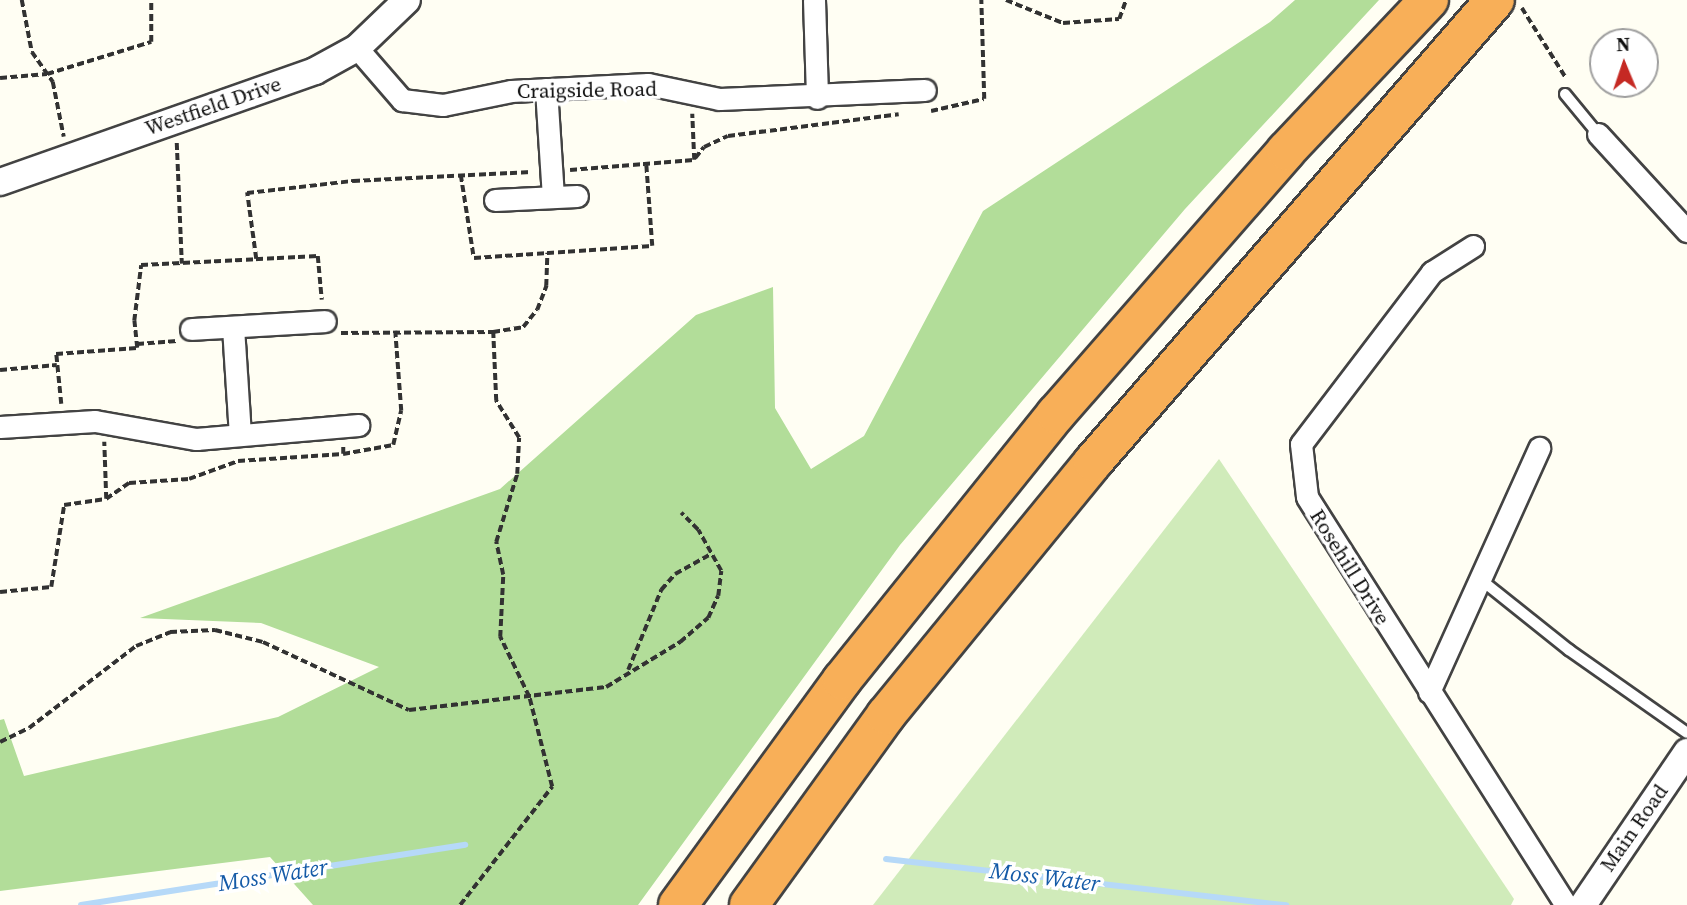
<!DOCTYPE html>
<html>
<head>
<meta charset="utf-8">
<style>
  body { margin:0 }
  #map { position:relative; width:1687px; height:905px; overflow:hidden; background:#fffef3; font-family:"Source Serif 4",serif }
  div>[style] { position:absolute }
  .green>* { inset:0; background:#d0ebba }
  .forest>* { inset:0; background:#b2dd99 }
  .stream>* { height:6px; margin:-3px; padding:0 3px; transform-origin:3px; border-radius:3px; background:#b6d9f8 }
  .path>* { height:3.5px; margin-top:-1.75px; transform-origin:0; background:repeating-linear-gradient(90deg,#323232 0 7px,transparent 0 10.5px) }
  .roads { filter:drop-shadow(2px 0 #434343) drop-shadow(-2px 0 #434343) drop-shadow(0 2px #434343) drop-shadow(0 -2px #434343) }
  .service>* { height:10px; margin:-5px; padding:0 5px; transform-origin:5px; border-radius:5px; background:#fff }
  .minor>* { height:21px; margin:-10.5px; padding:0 10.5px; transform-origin:10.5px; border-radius:10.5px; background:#fff }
  .tertiary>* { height:26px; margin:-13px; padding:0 13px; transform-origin:13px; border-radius:13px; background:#fff }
  .motorway>* { height:38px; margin:-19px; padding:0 19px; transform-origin:19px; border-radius:19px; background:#f8af58 }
  span { translate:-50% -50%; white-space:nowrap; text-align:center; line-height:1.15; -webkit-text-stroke:7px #fff; paint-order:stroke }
  .street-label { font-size:21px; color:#101010 }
  .water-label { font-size:23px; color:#145aa7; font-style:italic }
  .north { position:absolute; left:1589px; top:28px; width:70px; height:70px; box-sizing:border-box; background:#fff; border:2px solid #9f9f9f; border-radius:50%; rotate:358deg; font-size:19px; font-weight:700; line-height:28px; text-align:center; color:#101010 }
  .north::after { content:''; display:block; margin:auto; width:24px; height:32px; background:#c52923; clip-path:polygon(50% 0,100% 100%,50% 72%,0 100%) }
</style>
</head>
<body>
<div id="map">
  <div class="green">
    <div style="clip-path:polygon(1219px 459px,1514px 899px,1511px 905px,873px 905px)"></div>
  </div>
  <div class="forest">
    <div style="clip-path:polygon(1295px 0,1379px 0,1185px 209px,900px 545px,638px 905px,313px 905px,270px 857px,0 891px,0 720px,4px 719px,24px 776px,278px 717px,379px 667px,261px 623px,140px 618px,500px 489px,696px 315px,773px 287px,775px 408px,811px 469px,864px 436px,983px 211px,1270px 22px)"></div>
  </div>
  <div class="stream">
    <div style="left:886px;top:859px;width:403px;rotate:6.6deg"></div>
    <div style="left:81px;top:905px;width:389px;rotate:-8.9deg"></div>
  </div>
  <div class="path">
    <div style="left:22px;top:0;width:53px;rotate:79.1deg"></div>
    <div style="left:32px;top:52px;width:37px;rotate:55deg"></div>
    <div style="left:53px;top:82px;width:56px;rotate:78.7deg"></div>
    <div style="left:1006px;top:0;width:61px;rotate:22deg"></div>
    <div style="left:1063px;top:23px;width:56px;rotate:-4.1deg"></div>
    <div style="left:1119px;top:19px;width:20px;rotate:-70deg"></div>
    <div style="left:1522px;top:8px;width:83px;rotate:57.8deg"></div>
    <div style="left:0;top:78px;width:47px;rotate:-4.9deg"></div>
    <div style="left:47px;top:74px;width:109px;rotate:-17.1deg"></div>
    <div style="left:151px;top:42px;width:42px;rotate:-90deg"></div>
    <div style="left:931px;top:111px;width:54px;rotate:-12.8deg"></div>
    <div style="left:984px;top:99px;width:99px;rotate:-91.7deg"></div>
    <div style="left:177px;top:143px;width:121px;rotate:87.6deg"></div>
    <div style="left:695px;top:158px;width:14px;rotate:-51deg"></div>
    <div style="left:704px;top:147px;width:26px;rotate:-25deg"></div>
    <div style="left:728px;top:136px;width:172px;rotate:-7.3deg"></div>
    <div style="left:570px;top:170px;width:124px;rotate:-4.6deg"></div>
    <div style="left:694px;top:160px;width:46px;rotate:-92.5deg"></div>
    <div style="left:461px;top:175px;width:84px;rotate:81.1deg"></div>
    <div style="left:474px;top:258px;width:178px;rotate:-3.9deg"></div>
    <div style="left:652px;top:246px;width:81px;rotate:-94.2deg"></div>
    <div style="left:256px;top:259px;width:67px;rotate:-97.8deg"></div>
    <div style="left:247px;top:193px;width:107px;rotate:-6.5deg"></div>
    <div style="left:353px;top:181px;width:178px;rotate:-2.9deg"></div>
    <div style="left:341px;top:333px;width:152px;rotate:-0.4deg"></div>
    <div style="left:137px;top:344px;width:40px;rotate:-4.3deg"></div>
    <div style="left:0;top:370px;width:57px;rotate:-5deg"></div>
    <div style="left:61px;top:404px;width:50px;rotate:-95.7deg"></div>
    <div style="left:56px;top:354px;width:81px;rotate:-4.2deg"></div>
    <div style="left:137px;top:348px;width:27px;rotate:-96deg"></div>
    <div style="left:134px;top:321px;width:56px;rotate:-82.9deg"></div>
    <div style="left:141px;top:265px;width:177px;rotate:-2.9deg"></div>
    <div style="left:318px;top:256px;width:44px;rotate:84.8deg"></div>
    <div style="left:343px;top:454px;width:51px;rotate:-10.2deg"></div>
    <div style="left:393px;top:445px;width:35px;rotate:-77deg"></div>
    <div style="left:401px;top:411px;width:80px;rotate:-94.3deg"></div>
    <div style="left:106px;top:499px;width:28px;rotate:-35deg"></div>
    <div style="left:129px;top:483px;width:60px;rotate:-3.8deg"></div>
    <div style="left:189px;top:479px;width:52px;rotate:-20.2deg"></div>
    <div style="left:238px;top:461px;width:105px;rotate:-3.8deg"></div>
    <div style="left:343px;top:454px;width:8px;rotate:-90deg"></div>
    <div style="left:0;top:592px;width:51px;rotate:-5.6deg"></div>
    <div style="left:51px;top:587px;width:83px;rotate:-81deg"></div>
    <div style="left:64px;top:505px;width:42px;rotate:-8.1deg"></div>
    <div style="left:106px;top:499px;width:57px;rotate:-92deg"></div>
    <div style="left:628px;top:670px;width:87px;rotate:-67.6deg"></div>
    <div style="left:661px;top:590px;width:21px;rotate:-49deg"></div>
    <div style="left:675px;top:574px;width:41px;rotate:-29.1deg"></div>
    <div style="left:0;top:742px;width:32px;rotate:-26deg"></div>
    <div style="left:29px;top:728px;width:135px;rotate:-37.5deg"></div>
    <div style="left:136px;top:646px;width:37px;rotate:-22deg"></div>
    <div style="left:170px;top:632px;width:45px;rotate:-2.5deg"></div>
    <div style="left:215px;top:630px;width:49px;rotate:14deg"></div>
    <div style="left:263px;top:642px;width:161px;rotate:25deg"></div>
    <div style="left:409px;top:710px;width:198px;rotate:-6.7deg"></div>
    <div style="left:606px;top:687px;width:87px;rotate:-31.3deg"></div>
    <div style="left:680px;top:642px;width:37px;rotate:-41deg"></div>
    <div style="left:708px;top:618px;width:24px;rotate:-66deg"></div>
    <div style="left:718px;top:596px;width:25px;rotate:-83deg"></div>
    <div style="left:721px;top:571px;width:47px;rotate:-119.3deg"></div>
    <div style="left:698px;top:530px;width:24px;rotate:-135deg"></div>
    <div style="left:460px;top:905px;width:150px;rotate:-52.1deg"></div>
    <div style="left:552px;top:787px;width:93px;rotate:-104.3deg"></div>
    <div style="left:529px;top:697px;width:67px;rotate:-115.8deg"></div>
    <div style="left:500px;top:637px;width:62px;rotate:-87.2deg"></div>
    <div style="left:503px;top:575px;width:34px;rotate:-102deg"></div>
    <div style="left:496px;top:542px;width:71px;rotate:-72.8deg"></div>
    <div style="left:517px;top:474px;width:36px;rotate:-87deg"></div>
    <div style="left:519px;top:438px;width:44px;rotate:-121.9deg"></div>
    <div style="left:496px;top:401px;width:69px;rotate:-92.5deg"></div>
    <div style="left:493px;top:332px;width:30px;rotate:-9deg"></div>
    <div style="left:523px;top:327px;width:22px;rotate:-51deg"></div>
    <div style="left:537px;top:310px;width:26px;rotate:-69deg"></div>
    <div style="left:546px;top:286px;width:33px;rotate:-88deg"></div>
  </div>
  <div class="roads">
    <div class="service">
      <div style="left:1565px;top:94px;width:52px;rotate:50.5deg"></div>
      <div style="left:1480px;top:579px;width:114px;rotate:38.6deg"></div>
      <div style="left:1569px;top:650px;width:144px;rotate:35.1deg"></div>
    </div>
    <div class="minor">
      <div style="left:814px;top:0;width:98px;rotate:88.2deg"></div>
      <div style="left:357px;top:48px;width:69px;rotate:49.1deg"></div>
      <div style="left:402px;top:100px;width:41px;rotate:7deg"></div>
      <div style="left:443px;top:105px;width:69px;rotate:-11.6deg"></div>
      <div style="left:511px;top:91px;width:137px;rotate:-2.9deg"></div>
      <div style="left:648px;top:84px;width:73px;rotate:11.9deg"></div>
      <div style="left:719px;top:99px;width:206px;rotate:-2.5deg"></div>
      <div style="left:546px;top:89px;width:107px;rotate:86.3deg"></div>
      <div style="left:1598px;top:134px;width:132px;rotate:47.5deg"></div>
      <div style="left:495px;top:200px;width:82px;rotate:-2.8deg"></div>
      <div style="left:1473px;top:246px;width:49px;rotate:147.6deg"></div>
      <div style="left:1432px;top:272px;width:216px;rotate:127.3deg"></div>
      <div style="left:1301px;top:444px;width:53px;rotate:83.5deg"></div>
      <div style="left:1307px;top:497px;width:483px;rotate:57.6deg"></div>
      <div style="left:233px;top:327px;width:108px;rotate:86.3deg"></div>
      <div style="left:191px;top:329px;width:134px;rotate:-3.4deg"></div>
      <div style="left:0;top:427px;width:95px;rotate:-3.6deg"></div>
      <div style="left:95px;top:421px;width:103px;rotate:10.1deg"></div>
      <div style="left:196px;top:439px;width:163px;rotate:-4.9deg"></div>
      <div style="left:1429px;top:692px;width:268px;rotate:-65.7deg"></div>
    </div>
    <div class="tertiary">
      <div style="left:0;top:182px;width:334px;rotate:-19.4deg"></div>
      <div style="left:315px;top:71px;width:48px;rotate:-28.7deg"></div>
      <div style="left:357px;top:48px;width:69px;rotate:-43.8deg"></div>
      <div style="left:1583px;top:905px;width:185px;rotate:-55.8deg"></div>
    </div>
    <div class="motorway">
      <div style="left:678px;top:905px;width:278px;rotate:-53.9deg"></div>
      <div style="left:842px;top:680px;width:341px;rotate:-51.2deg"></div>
      <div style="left:1056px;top:414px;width:349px;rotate:-48.8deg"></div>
      <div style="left:1286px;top:151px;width:208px;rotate:-46.6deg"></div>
      <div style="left:749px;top:905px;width:234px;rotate:-54.2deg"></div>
      <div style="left:886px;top:715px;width:327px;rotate:-50.7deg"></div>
      <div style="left:1093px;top:462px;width:612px;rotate:-48.97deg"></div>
    </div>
  </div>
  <div class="street-label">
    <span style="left:587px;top:90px;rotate:-1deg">Craigside Road</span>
    <span style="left:213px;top:106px;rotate:-19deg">Westfield Drive</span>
    <span style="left:1350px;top:567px;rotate:58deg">Rosehill Drive</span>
    <span style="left:1634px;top:828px;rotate:-55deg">Main Road</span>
  </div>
  <div class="water-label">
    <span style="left:273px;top:875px;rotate:-9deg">Moss Water</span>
    <span style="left:1045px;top:877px;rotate:7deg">Moss Water</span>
  </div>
  <div class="north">N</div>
</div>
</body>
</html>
